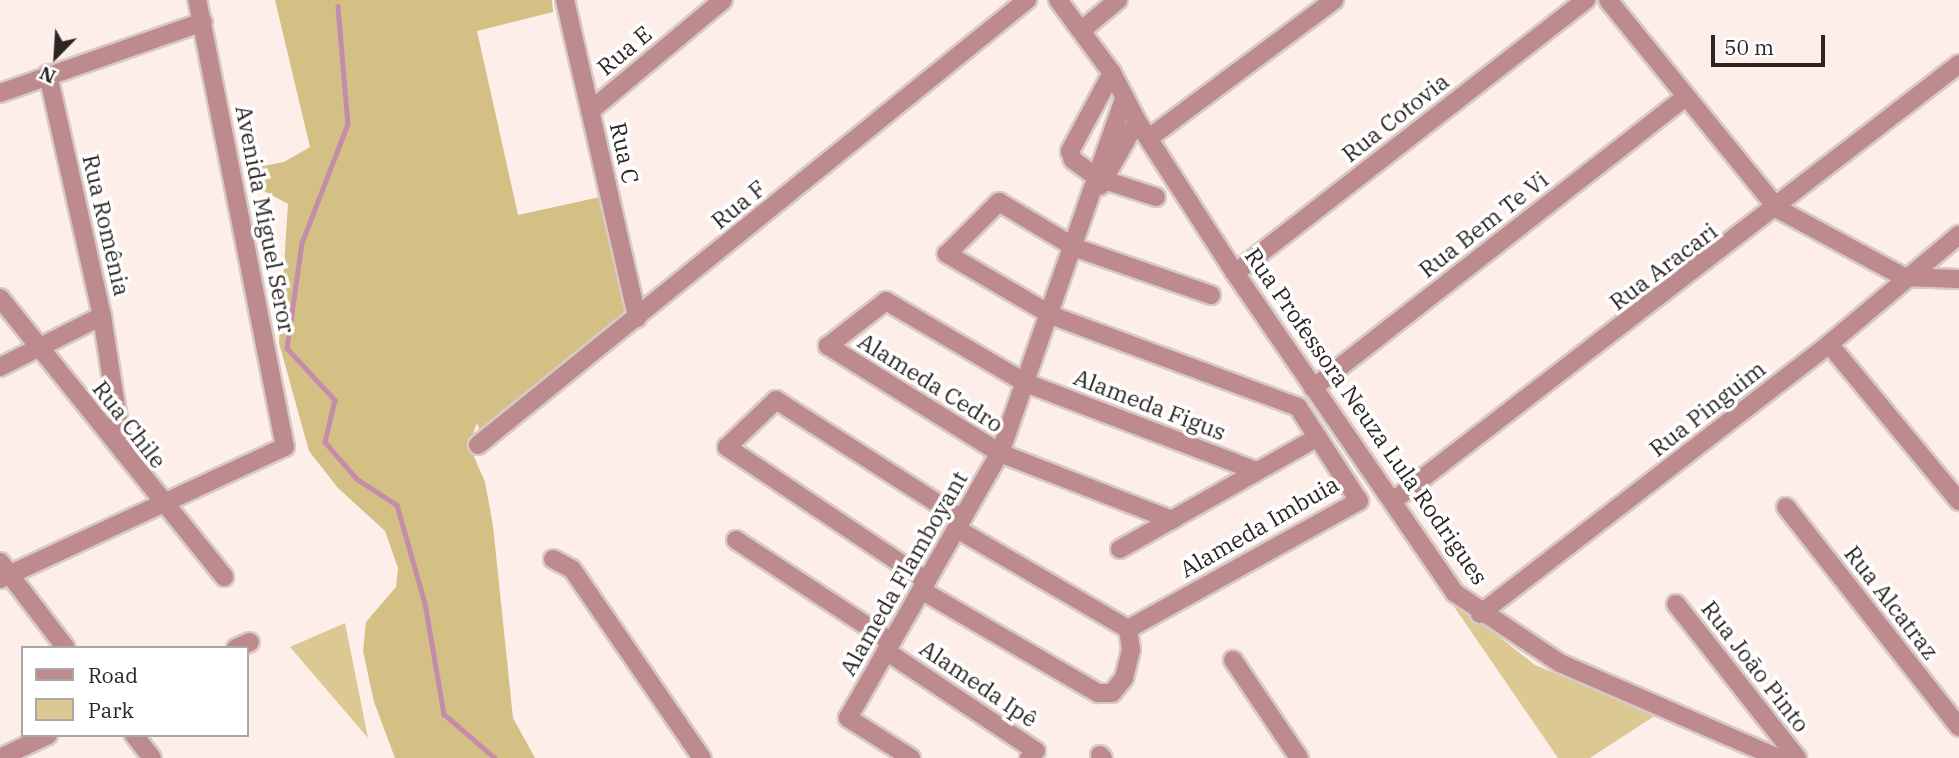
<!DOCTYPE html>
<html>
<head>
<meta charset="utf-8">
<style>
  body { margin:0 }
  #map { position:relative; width:1959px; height:758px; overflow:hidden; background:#fdeee9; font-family:"IBM Plex Serif",serif }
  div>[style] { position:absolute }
  .green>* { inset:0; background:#dcc893 }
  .forest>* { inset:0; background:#d4bf85 }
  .stream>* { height:4.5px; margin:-2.25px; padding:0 2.25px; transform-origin:2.25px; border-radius:2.25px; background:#c58ca9 }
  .roads { filter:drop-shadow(2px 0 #d7cac6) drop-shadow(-2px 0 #d7cac6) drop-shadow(0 2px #d7cac6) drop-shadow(0 -2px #d7cac6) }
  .minor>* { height:18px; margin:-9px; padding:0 9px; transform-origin:9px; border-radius:9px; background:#bd8a8e }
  span { translate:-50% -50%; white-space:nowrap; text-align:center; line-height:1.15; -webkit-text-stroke:7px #fff; paint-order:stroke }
  .street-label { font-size:23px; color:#2b2624 }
  .legend { position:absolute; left:21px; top:646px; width:228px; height:91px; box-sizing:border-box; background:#fff; border:2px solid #aaa8a7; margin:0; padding:9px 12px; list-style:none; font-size:21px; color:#2b2624 }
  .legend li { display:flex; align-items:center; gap:14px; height:35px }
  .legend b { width:35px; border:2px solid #aaa8a7 }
  .north { position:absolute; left:21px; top:21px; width:70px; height:70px; -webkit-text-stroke:5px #fff; paint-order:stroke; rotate:204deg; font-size:19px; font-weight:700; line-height:28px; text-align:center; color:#2b2624 }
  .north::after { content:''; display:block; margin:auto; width:24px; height:32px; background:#2b2624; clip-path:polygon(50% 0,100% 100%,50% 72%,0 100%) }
  .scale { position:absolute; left:1711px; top:35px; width:114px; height:32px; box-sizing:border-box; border:4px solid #2b2624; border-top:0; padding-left:9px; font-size:21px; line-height:24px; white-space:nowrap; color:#2b2624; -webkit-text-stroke:5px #fff; paint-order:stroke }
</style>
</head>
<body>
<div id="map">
  <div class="green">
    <div style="clip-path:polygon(1446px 595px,1535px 665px,1656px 715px,1590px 758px,1558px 758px)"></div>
    <div style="clip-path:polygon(345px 623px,368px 738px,290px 647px)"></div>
  </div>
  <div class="forest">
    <div style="clip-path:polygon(275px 0,552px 0,553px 12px,477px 31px,518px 215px,600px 197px,626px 313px,481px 433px,477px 423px,469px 445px,485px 482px,493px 526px,513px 718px,535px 758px,395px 758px,374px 702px,363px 651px,366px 622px,396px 587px,398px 568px,385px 531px,338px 488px,309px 451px,279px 343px,288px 204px,246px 181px,252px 168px,284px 162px,310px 147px)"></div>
  </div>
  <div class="stream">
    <div style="left:338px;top:6px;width:118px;rotate:85.2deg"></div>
    <div style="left:348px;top:124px;width:128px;rotate:111.1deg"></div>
    <div style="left:302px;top:243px;width:106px;rotate:98.1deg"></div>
    <div style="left:287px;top:348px;width:71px;rotate:47.3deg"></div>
    <div style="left:335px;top:400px;width:43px;rotate:103.4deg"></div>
    <div style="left:325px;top:442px;width:49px;rotate:49.1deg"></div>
    <div style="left:357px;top:479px;width:48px;rotate:33deg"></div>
    <div style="left:397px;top:505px;width:102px;rotate:74.1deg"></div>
    <div style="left:425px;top:603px;width:113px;rotate:80.3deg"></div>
    <div style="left:444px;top:714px;width:67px;rotate:40.8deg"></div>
  </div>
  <div class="roads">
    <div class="minor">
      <div style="left:565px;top:0;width:326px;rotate:77.2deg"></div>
      <div style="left:1058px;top:0;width:91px;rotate:53.5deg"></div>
      <div style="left:1112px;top:73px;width:54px;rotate:62.5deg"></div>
      <div style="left:1137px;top:121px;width:181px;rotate:57.2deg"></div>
      <div style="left:1235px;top:273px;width:388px;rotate:55.5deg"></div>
      <div style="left:1455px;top:593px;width:126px;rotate:33.7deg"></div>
      <div style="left:1560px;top:663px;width:239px;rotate:23.5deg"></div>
      <div style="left:1608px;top:0;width:269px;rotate:50.9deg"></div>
      <div style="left:1778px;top:209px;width:143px;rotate:28.4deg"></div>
      <div style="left:1904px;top:277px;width:55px;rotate:2.1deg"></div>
      <div style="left:1082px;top:30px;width:47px;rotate:-39.8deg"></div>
      <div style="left:1112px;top:73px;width:89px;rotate:118.3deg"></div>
      <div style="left:1070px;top:151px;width:9px;rotate:72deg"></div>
      <div style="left:1073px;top:160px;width:31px;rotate:36deg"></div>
      <div style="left:1098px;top:178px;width:61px;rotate:18.1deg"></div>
      <div style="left:0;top:93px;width:215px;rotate:-19.3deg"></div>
      <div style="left:590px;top:111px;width:173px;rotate:-39.8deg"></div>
      <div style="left:1149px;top:138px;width:231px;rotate:-36.7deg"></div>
      <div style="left:1100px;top:186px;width:75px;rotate:-60.4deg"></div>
      <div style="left:1235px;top:273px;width:445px;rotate:-37.9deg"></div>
      <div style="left:0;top:298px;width:358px;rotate:51.2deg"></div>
      <div style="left:102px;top:316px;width:137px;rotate:81.2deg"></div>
      <div style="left:1829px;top:344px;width:204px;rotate:50.4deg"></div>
      <div style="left:0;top:367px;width:114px;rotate:-26.6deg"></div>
      <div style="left:102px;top:316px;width:248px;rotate:-102.6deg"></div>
      <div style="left:1313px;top:388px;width:471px;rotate:-38deg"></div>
      <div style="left:478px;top:445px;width:707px;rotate:-39.03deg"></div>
      <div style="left:1393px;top:501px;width:715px;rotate:-37.67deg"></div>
      <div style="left:1786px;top:507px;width:280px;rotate:51.8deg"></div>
      <div style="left:1172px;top:520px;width:185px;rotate:-158.7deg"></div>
      <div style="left:1000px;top:453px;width:203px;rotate:-148.1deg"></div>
      <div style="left:828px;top:346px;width:73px;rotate:-37.8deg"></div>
      <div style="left:886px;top:301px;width:162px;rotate:30.4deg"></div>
      <div style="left:1026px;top:383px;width:247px;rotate:20.9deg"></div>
      <div style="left:736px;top:540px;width:186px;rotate:33.3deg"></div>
      <div style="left:1120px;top:549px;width:227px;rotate:-29.5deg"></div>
      <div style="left:553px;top:559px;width:21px;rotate:28deg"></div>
      <div style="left:572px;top:569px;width:229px;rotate:55.5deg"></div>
      <div style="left:0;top:562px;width:108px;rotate:52.5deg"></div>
      <div style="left:0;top:579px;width:314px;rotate:-24.9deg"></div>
      <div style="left:285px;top:447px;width:456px;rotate:-101.1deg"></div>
      <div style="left:927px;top:581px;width:241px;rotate:-146.2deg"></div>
      <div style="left:727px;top:447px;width:68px;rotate:-43.8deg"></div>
      <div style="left:776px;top:400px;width:221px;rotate:32.6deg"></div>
      <div style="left:921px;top:590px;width:205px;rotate:30.2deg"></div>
      <div style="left:1098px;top:693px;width:14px"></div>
      <div style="left:1112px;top:693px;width:19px;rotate:-51deg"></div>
      <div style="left:1124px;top:678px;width:29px;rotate:-76deg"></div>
      <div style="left:1131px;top:650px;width:21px;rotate:-98deg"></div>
      <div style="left:1128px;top:629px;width:198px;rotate:-149.7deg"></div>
      <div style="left:1676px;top:604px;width:196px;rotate:51.8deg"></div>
      <div style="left:1480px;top:614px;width:441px;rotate:-37.7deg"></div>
      <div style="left:1829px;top:344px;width:170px;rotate:-40deg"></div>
      <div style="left:1128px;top:629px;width:264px;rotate:-29deg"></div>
      <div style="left:1359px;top:501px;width:112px;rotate:-123deg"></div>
      <div style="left:1298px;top:407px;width:264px;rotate:-159.6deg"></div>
      <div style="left:1051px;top:315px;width:121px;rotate:-149.6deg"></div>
      <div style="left:947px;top:254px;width:74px;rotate:-45deg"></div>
      <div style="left:999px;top:202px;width:90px;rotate:30.9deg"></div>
      <div style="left:1076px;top:248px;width:143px;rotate:19.2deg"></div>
      <div style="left:236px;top:648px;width:15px;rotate:-23deg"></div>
      <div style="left:886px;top:651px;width:180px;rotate:33.7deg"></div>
      <div style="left:1036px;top:751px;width:10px;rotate:135deg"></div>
      <div style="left:1233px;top:660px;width:118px;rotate:56deg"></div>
      <div style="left:134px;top:735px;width:29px;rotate:52deg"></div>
      <div style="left:1100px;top:755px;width:4px;rotate:45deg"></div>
      <div style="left:0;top:758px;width:53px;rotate:-25.6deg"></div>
      <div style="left:911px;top:758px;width:75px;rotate:-147.6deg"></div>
      <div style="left:848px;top:718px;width:305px;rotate:-60.2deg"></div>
      <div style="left:1000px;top:453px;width:377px;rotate:-70.7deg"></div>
    </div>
  </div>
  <div class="street-label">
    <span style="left:624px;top:50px;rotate:-40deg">Rua E</span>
    <span style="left:1395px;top:117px;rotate:-38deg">Rua Cotovia</span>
    <span style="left:625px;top:153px;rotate:77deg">Rua C</span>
    <span style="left:738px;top:204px;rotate:-39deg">Rua F</span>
    <span style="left:266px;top:219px;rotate:79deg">Avenida Miguel Seror</span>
    <span style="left:1483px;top:224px;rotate:-38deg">Rua Bem Te Vi</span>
    <span style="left:107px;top:225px;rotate:77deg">Rua Romênia</span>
    <span style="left:1663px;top:266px;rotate:-37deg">Rua Aracari</span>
    <span style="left:931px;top:382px;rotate:32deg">Alameda Cedro</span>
    <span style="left:1150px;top:404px;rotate:21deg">Alameda Figus</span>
    <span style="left:1707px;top:408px;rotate:-38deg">Rua Pinguim</span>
    <span style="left:1367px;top:416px;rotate:55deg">Rua Professora Neuza Lula Rodrigues</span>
    <span style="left:130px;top:424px;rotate:52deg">Rua Chile</span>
    <span style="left:1259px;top:526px;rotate:-30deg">Alameda Imbuia</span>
    <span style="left:903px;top:573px;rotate:-60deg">Alameda Flamboyant</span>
    <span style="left:1892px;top:602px;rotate:52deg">Rua Alcatraz</span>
    <span style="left:1756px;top:666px;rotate:52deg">Rua João Pinto</span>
    <span style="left:979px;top:683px;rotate:34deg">Alameda Ipê</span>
  </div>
  <ul class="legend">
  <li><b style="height:9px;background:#bd8a8e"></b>Road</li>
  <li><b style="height:19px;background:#dcc893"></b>Park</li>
  </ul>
  <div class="north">N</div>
  <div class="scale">50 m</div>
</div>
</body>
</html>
